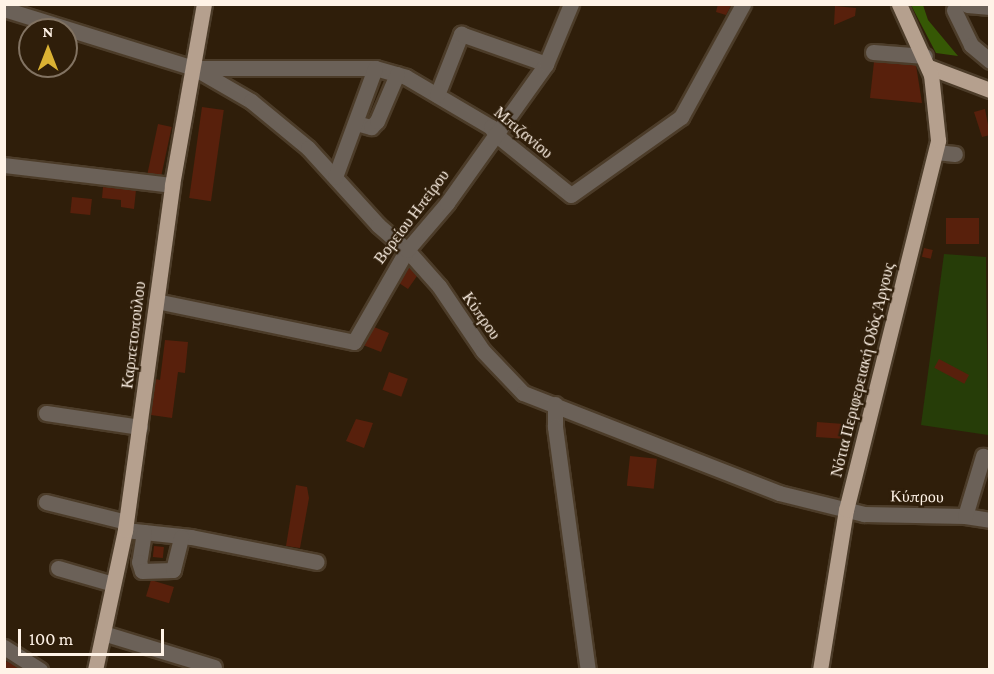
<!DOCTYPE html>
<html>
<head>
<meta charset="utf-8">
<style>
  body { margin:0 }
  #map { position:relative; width:994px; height:674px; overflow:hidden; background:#2f1e0a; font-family:"Crimson Pro",serif }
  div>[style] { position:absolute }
  .green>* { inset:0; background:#263d08 }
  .forest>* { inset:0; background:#365805 }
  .building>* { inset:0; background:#58200c; transform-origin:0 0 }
  .roads { filter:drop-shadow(2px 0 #4c3c29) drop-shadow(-2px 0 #4c3c29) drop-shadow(0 2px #4c3c29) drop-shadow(0 -2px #4c3c29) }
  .minor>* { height:15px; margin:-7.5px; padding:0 7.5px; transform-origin:7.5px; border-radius:7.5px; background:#6b6158 }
  .major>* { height:15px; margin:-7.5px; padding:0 7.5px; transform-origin:7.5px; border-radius:7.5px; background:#b5a08e }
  span { translate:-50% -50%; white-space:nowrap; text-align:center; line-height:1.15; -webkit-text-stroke:4.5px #2f1e0a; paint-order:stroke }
  .street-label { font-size:16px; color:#fff3e7 }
  .frame { position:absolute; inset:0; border:6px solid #fff3e7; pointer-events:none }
  .north { position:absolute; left:18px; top:18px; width:60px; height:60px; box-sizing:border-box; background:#2f1e0a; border:2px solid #827362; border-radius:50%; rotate:0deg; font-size:16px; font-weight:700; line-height:24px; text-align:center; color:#fff3e7 }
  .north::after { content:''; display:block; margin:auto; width:21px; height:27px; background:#dbb233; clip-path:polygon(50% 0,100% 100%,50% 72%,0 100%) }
  .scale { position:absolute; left:18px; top:629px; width:146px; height:27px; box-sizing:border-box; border:3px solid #fff3e7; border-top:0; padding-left:8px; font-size:18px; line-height:21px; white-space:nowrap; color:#fff3e7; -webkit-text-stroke:4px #2f1e0a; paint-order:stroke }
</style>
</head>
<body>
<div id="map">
  <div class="green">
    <div style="clip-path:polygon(944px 254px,986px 257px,988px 435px,921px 425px)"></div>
  </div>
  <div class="forest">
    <div style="clip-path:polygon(911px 5px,923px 5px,928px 20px,958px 56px,936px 53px)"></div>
  </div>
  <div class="building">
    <div style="clip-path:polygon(718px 4px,732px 4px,726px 15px,716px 12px)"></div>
    <div style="clip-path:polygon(835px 6px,856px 8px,855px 16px,834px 25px)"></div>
    <div style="clip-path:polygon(874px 62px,916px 65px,922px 103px,870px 98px)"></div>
    <div style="left:202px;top:107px;width:22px;height:92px;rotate:8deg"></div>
    <div style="clip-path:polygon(985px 109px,990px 135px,982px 137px,974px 112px)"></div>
    <div style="left:158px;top:124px;width:14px;height:50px;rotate:12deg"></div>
    <div style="clip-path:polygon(103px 187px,136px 190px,134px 209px,121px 207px,121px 200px,102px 198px)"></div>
    <div style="left:72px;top:197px;width:20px;height:16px;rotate:6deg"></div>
    <div style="left:979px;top:218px;width:26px;height:33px;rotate:90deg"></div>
    <div style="left:924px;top:248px;width:9px;height:9px;rotate:13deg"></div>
    <div style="clip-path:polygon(409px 267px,417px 276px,408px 289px,399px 283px)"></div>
    <div style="clip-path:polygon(374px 327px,389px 333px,381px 352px,363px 345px)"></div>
    <div style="clip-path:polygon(165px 340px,188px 342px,185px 373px,178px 372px,172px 418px,151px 415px,155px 379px,160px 380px)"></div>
    <div style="left:939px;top:359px;width:34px;height:10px;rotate:28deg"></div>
    <div style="left:389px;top:372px;width:20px;height:19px;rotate:20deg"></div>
    <div style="clip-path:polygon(356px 419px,373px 423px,364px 448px,346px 441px)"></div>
    <div style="left:817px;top:422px;width:27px;height:15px;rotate:4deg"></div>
    <div style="left:630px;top:456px;width:27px;height:30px;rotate:6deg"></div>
    <div style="clip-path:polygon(296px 485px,307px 487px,309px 498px,300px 548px,286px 546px)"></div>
    <div style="left:154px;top:546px;width:10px;height:11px;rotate:6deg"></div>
    <div style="left:151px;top:580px;width:24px;height:17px;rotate:17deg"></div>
    <div style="clip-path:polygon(4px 661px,9px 662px,21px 669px,4px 669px)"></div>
  </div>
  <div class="roads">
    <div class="minor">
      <div style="left:967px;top:5px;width:23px;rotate:5deg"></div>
      <div style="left:4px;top:9px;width:199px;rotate:17.3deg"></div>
      <div style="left:194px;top:68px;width:66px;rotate:30.1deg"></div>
      <div style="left:251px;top:101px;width:74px;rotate:39.5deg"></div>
      <div style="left:308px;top:148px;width:104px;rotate:47.7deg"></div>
      <div style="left:378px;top:225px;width:38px;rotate:41deg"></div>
      <div style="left:407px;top:250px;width:48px;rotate:48.4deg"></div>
      <div style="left:439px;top:286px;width:78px;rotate:55.9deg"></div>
      <div style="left:483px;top:351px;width:58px;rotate:46.4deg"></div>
      <div style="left:523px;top:393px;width:275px;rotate:21.3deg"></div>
      <div style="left:779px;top:493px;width:88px;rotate:13.9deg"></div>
      <div style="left:864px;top:514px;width:101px;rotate:1.1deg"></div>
      <div style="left:965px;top:516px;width:25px;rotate:9deg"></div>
      <div style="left:954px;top:10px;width:39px;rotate:64deg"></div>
      <div style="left:971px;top:45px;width:25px;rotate:40deg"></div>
      <div style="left:873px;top:52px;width:52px;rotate:4.4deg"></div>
      <div style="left:194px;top:68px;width:181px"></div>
      <div style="left:375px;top:68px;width:32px;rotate:16deg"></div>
      <div style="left:406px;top:77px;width:99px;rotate:30.5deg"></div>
      <div style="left:491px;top:127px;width:8px;rotate:60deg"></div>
      <div style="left:495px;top:134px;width:97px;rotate:38.8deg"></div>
      <div style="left:571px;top:195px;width:135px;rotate:-35.3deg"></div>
      <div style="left:681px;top:117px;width:129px;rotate:-61.2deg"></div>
      <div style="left:437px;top:95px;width:66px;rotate:-68.5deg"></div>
      <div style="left:461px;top:34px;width:90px;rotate:19.4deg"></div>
      <div style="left:356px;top:123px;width:16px;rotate:15deg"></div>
      <div style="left:371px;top:127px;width:8px;rotate:-45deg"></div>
      <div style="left:377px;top:121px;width:51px;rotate:-66.9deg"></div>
      <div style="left:936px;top:152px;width:19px;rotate:6deg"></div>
      <div style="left:4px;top:165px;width:169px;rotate:6.8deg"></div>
      <div style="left:335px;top:177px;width:116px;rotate:-69.8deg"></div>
      <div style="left:156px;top:301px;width:202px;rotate:11.7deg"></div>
      <div style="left:354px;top:342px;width:106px;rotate:-60.1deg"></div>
      <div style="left:407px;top:250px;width:62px;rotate:-49.6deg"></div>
      <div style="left:447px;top:203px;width:171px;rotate:-54.5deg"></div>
      <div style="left:546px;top:64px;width:65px;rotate:-67.4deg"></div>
      <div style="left:555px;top:404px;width:23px;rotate:90deg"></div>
      <div style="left:555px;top:427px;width:245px;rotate:82.3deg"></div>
      <div style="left:46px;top:413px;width:95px;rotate:8.5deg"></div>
      <div style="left:46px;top:502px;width:82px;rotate:14deg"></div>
      <div style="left:965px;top:516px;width:63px;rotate:-73.3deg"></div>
      <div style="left:125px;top:530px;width:66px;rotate:6.1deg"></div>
      <div style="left:191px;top:537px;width:128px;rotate:11.2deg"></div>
      <div style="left:144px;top:532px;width:30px;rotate:99deg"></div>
      <div style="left:139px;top:562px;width:9px;rotate:72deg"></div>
      <div style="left:142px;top:571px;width:31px;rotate:-2deg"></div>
      <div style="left:173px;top:570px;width:34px;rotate:-76deg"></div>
      <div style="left:58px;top:568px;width:57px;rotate:16.2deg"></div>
      <div style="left:103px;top:633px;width:116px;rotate:17deg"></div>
      <div style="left:4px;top:647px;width:43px;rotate:32.6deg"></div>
    </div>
    <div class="major">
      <div style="left:929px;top:67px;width:65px;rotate:20.7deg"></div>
      <div style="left:95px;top:670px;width:143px;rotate:-77.9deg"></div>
      <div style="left:125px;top:530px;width:348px;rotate:-82.2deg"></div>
      <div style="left:172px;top:185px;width:184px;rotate:-80deg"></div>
      <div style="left:820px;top:670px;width:162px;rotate:-80.8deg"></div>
      <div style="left:846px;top:510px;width:381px;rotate:-76deg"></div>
      <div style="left:938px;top:140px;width:65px;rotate:-96.1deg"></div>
      <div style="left:931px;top:75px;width:78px;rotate:-114.3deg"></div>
    </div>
  </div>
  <div class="street-label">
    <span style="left:523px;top:133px;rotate:40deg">Μπιζανίου</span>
    <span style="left:412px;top:217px;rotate:-53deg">Βορείου Ηπείρου</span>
    <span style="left:481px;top:316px;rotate:55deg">Κύπρου</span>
    <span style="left:134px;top:335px;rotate:-83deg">Καρπετοπούλου</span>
    <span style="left:863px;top:370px;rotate:-76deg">Νότια Περιφερειακή Οδός Άργους</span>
    <span style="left:917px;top:497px;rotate:1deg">Κύπρου</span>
  </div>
  <div class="frame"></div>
  <div class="north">N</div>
  <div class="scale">100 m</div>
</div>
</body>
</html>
